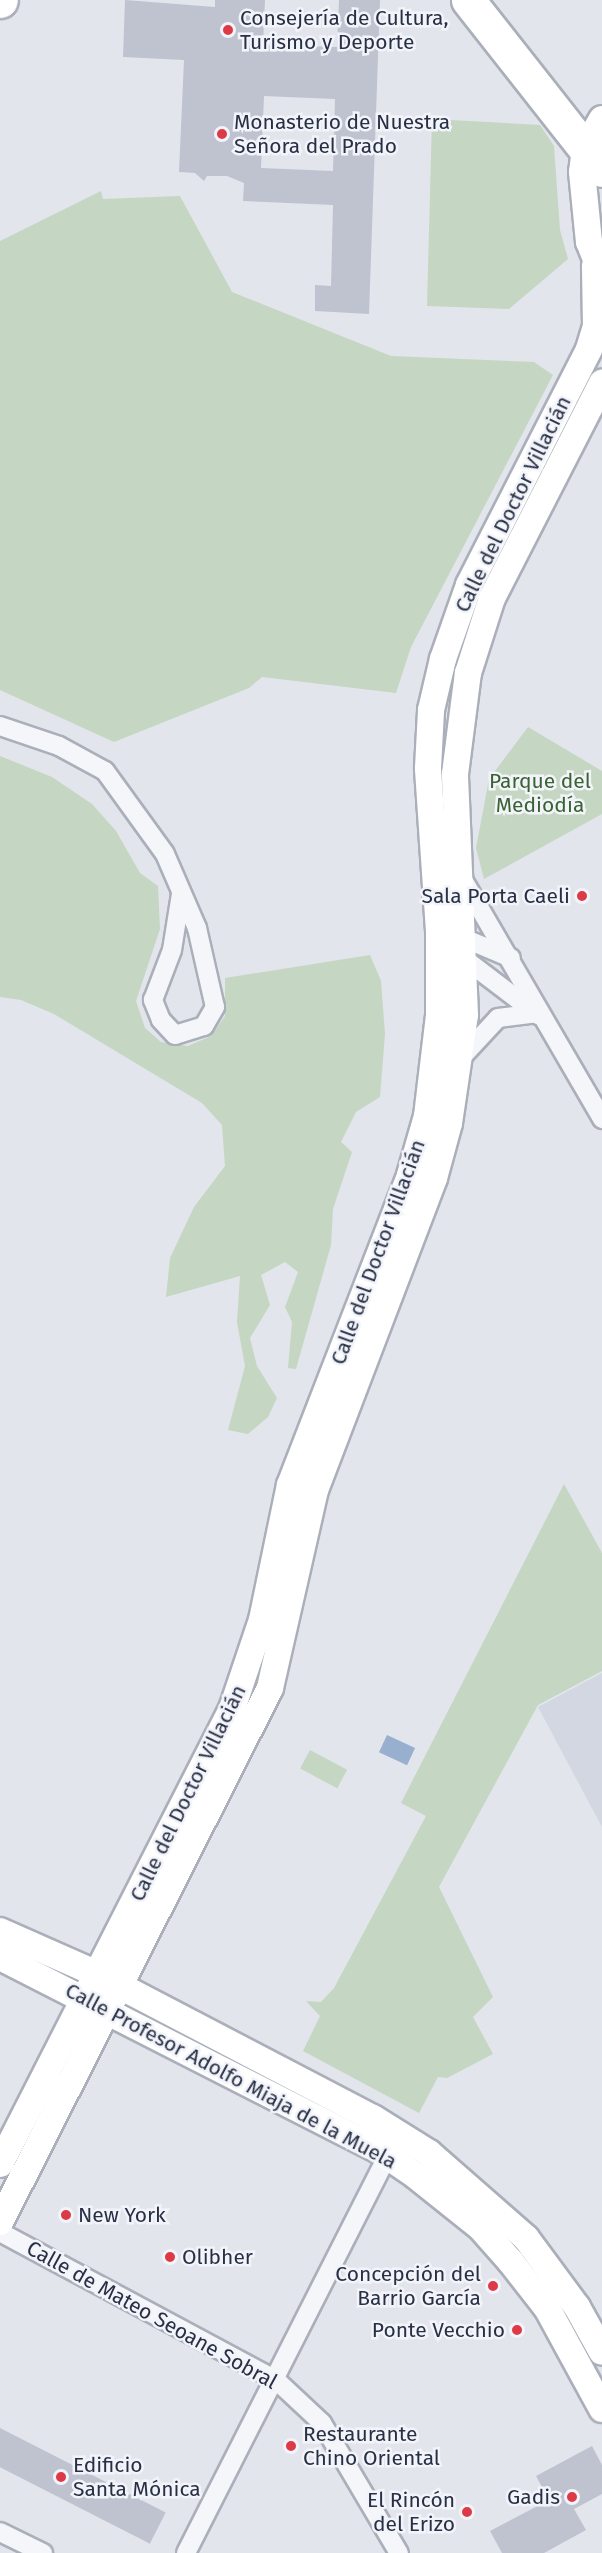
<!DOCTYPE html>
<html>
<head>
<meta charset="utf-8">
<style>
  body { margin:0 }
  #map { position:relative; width:602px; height:2553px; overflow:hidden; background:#e2e5ec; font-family:"Fira Sans",sans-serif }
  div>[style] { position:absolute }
  .built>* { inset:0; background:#d3d7e1 }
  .green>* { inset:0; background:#c5d6c2; transform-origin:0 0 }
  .water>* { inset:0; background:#99afcf; transform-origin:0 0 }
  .building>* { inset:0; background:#bec3cf; transform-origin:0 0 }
  .roads { filter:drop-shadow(2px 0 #aaafba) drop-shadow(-2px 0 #aaafba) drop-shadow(0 2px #aaafba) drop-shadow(0 -2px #aaafba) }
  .street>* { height:18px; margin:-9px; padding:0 9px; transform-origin:9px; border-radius:9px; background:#f5f6f9 }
  .secondary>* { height:26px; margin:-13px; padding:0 13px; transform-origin:13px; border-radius:13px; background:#fff }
  .highway>* { height:33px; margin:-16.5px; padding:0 16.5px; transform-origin:16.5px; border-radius:16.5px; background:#fff }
  .dots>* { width:16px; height:16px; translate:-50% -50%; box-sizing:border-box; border:3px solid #f2f4f9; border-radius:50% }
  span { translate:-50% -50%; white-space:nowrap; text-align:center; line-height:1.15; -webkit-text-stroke:5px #f2f4f9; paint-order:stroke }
  .poi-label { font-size:21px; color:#283046 }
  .left { translate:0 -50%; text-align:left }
  .right { translate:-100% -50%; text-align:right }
  .street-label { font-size:21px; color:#283046 }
  .park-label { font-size:21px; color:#396333 }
</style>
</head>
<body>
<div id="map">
  <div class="built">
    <div style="clip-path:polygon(602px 1673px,602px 1827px,538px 1707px)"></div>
  </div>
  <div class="green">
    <div style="clip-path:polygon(432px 119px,540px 125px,554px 146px,560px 230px,568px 259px,509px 309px,427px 306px)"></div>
    <div style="clip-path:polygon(101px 191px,103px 199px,180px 196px,232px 292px,391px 356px,534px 362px,553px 375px,411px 647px,396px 693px,262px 677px,249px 688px,114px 742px,0 690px,0 241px)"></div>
    <div style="clip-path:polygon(528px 727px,602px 771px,602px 814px,484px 879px,476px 848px,489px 779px)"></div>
    <div style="clip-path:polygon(0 756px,52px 777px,92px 804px,116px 831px,140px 873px,158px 886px,160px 929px,136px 1001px,145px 1028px,161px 1042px,188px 1046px,211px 1036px,225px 1016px,225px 978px,370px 955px,381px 981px,385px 1034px,380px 1097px,356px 1112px,341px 1142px,352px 1152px,333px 1209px,331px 1245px,296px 1369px,288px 1368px,292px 1322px,285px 1307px,298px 1272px,285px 1262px,261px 1275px,270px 1305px,250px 1338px,257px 1366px,277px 1398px,268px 1417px,248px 1434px,228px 1430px,245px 1366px,237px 1322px,240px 1276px,166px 1297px,170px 1258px,194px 1207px,225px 1166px,222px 1125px,202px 1103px,54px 1014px,21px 1000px,0 997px)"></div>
    <div style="clip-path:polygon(564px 1484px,602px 1553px,602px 1671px,538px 1705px,439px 1887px,493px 1997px,473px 2017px,493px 2054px,447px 2078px,438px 2077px,419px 2113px,303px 2051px,320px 2016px,306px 2001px,321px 2002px,334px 1988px,426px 1816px,401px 1803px)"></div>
    <div style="left:310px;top:1750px;width:42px;height:21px;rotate:28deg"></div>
  </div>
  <div class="water">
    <div style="left:387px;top:1735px;width:31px;height:19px;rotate:25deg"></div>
  </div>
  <div class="building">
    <div style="clip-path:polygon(evenodd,125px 0,215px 7px,215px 0,265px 0,263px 45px,337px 47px,339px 0,380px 0,369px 314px,315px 311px,315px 285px,331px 286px,333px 205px,243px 201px,244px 183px,227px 176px,207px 176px,204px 181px,195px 173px,179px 172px,184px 60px,123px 57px,125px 0,264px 96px,335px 99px,333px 171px,261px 168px,264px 96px)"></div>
    <div style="left:0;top:2428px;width:186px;height:35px;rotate:27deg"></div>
    <div style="clip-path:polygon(592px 2446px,602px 2465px,602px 2494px,574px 2509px,586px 2530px,544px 2553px,502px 2553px,490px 2531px,549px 2500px,536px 2476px)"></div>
  </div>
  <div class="roads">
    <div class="street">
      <div style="left:0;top:726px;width:62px;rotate:18.7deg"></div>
      <div style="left:59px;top:746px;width:52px;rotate:28.5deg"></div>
      <div style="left:105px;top:771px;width:102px;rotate:54.1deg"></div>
      <div style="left:165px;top:854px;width:81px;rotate:66.6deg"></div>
      <div style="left:197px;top:928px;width:81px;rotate:77.2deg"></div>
      <div style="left:215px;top:1007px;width:22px;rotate:120deg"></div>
      <div style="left:204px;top:1026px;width:30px;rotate:163deg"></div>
      <div style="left:175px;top:1035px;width:21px;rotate:-133deg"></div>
      <div style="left:161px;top:1020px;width:22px;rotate:-112deg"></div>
      <div style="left:153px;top:1000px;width:53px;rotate:-69.2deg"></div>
      <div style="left:172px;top:950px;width:57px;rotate:-80.9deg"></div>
      <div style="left:462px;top:878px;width:279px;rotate:59.8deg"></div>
      <div style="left:454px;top:949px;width:20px;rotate:-20deg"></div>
      <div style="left:473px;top:942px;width:41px;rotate:22.8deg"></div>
      <div style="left:458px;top:954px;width:101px;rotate:37.3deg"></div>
      <div style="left:461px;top:1058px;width:54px;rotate:-47.2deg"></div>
      <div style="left:498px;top:1018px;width:38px;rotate:-7deg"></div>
      <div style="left:0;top:2232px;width:313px;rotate:28.2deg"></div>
      <div style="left:276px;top:2380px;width:63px;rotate:43.1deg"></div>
      <div style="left:322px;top:2423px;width:151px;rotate:59.4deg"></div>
      <div style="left:0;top:2532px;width:48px;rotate:26deg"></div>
      <div style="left:186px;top:2553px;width:445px;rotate:-63.1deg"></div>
    </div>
    <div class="secondary">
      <div style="left:602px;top:119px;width:34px;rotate:120deg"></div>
      <div style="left:585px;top:148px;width:24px;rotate:97deg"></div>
      <div style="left:582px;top:172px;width:70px;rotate:84.3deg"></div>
      <div style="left:589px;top:242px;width:35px;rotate:68deg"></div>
      <div style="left:0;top:1931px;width:106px;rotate:23.9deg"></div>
      <div style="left:97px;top:1974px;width:311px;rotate:27.6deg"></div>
      <div style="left:373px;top:2118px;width:66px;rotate:32deg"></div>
      <div style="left:429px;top:2153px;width:129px;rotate:41.2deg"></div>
      <div style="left:526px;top:2238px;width:86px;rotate:53.5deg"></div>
      <div style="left:577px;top:2307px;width:51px;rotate:60.9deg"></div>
      <div style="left:0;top:1957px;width:427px;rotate:27deg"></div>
      <div style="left:380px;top:2151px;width:42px;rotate:34.4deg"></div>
      <div style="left:415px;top:2175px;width:83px;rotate:38.7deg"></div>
      <div style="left:480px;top:2227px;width:47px;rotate:48.5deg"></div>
      <div style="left:511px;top:2262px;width:58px;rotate:52deg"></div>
      <div style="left:547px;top:2308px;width:115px;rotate:61.4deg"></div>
      <div style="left:0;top:2164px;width:511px;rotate:-62.98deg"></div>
      <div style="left:232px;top:1709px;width:94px;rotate:-71.4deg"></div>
      <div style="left:262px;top:1620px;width:138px;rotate:-78.3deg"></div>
      <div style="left:290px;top:1485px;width:332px;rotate:-68.8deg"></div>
      <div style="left:410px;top:1175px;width:61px;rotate:-73.9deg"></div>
      <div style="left:427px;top:1116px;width:102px;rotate:-83.2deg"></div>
      <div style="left:439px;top:1015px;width:84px;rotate:-90deg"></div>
      <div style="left:439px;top:931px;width:163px;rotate:-93.9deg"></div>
      <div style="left:428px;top:768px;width:58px;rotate:-87deg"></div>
      <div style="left:431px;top:710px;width:52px;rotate:-76.8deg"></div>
      <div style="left:443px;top:659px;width:78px;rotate:-70.6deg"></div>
      <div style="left:469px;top:585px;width:265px;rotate:-63deg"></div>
      <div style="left:589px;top:349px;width:24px;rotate:-73deg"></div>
      <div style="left:596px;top:326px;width:60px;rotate:-91deg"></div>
      <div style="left:0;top:2222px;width:598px;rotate:-63.18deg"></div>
      <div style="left:270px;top:1688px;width:203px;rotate:-77.2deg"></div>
      <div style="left:315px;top:1490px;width:334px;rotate:-69.1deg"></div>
      <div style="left:434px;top:1178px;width:57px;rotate:-74.7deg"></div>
      <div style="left:449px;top:1123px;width:109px;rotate:-81.6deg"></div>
      <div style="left:465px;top:1015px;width:241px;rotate:-92.4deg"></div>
      <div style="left:455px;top:774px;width:102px;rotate:-82.7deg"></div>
      <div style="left:468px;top:673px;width:79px;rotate:-72.3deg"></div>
      <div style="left:492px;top:598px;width:242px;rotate:-62.9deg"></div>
    </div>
    <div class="highway">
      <div style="left:468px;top:0;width:216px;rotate:51.8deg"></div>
      <div style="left:0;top:1px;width:1px;rotate:-45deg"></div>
    </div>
  </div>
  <div class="dots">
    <div style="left:228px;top:30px;background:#dd3a47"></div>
    <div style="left:222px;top:134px;background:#dd3a47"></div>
    <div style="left:582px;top:896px;background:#dd3a47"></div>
    <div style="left:66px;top:2215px;background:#dd3a47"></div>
    <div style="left:170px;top:2257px;background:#dd3a47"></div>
    <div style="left:493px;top:2286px;background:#dd3a47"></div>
    <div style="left:517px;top:2330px;background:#dd3a47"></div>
    <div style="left:291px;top:2446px;background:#dd3a47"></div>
    <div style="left:61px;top:2477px;background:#dd3a47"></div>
    <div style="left:572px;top:2497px;background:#dd3a47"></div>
    <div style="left:467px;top:2512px;background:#dd3a47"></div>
  </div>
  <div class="poi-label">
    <span class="left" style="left:240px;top:30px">Consejería de Cultura,<br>Turismo y Deporte</span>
    <span class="left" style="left:234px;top:134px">Monasterio de Nuestra<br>Señora del Prado</span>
    <span class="right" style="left:570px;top:896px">Sala Porta Caeli</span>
    <span class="left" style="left:78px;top:2215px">New York</span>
    <span class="left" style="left:182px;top:2257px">Olibher</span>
    <span class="right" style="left:481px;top:2286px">Concepción del<br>Barrio García</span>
    <span class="right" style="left:505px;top:2330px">Ponte Vecchio</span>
    <span class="left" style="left:303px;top:2446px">Restaurante<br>Chino Oriental</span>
    <span class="left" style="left:73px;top:2477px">Edificio<br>Santa Mónica</span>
    <span class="right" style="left:560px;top:2497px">Gadis</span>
    <span class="right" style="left:455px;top:2512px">El Rincón<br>del Erizo</span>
  </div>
  <div class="street-label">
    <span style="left:513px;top:504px;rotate:-64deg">Calle del Doctor Villacián</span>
    <span style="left:378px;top:1252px;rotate:-70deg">Calle del Doctor Villacián</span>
    <span style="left:188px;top:1793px;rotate:-64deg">Calle del Doctor Villacián</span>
    <span style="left:231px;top:2076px;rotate:28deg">Calle Profesor Adolfo Miaja de la Muela</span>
    <span style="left:152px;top:2315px;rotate:29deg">Calle de Mateo Seoane Sobral</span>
  </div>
  <div class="park-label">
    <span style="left:540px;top:793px">Parque del<br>Mediodía</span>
  </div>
</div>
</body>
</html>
